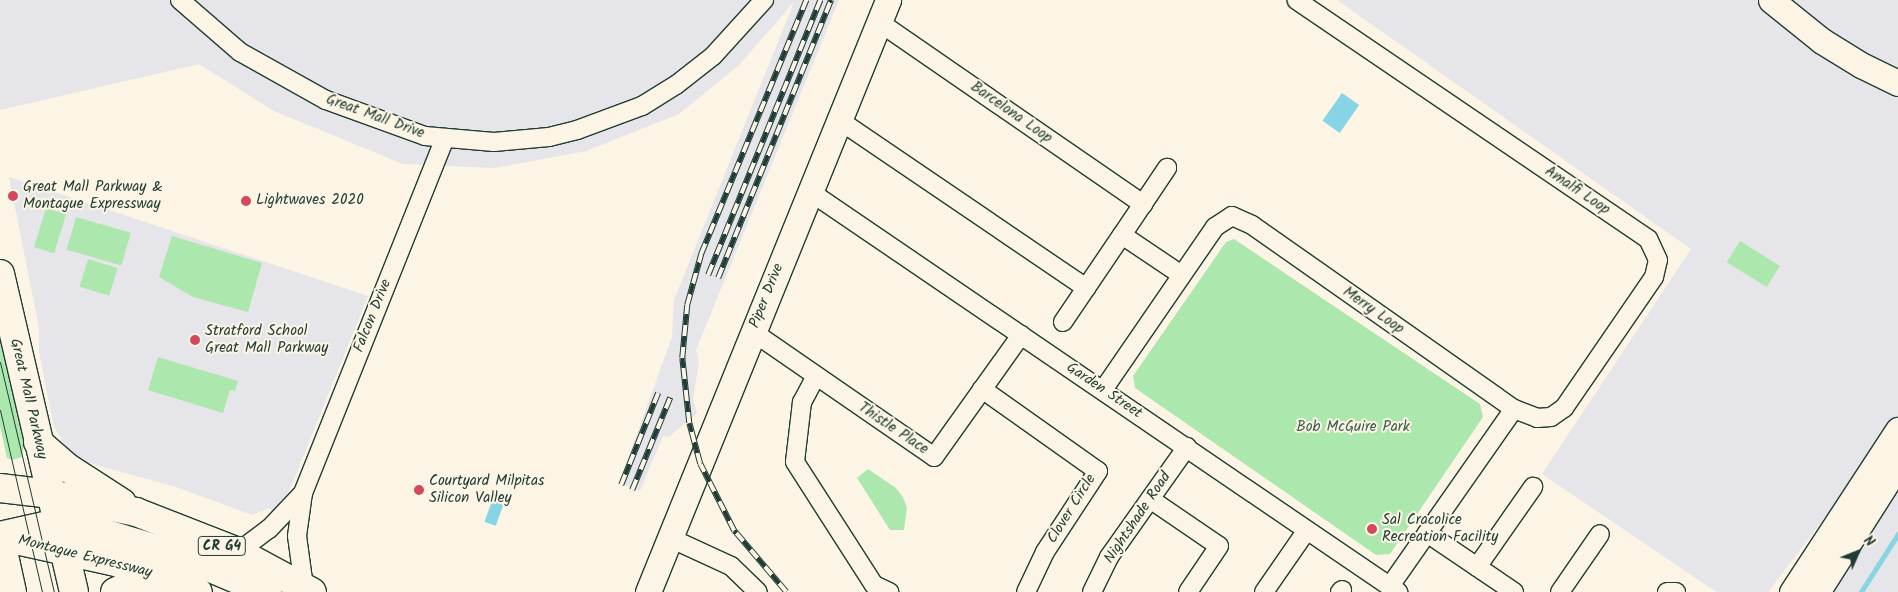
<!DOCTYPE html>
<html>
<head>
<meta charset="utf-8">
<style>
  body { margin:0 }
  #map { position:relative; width:1898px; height:592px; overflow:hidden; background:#fcf5e5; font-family:Kalam,sans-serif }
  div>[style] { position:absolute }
  .built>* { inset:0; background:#e6e5e9 }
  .green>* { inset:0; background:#ace8ae; transform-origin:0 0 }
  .water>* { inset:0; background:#87d5e4; transform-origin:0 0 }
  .stream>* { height:4.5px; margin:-2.25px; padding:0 2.25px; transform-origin:2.25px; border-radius:2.25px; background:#87d5e4 }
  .roads { filter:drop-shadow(1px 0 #1f3d34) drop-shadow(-1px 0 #1f3d34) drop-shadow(0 1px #1f3d34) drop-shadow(0 -1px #1f3d34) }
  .street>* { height:18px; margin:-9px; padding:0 9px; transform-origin:9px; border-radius:9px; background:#fcf5e5 }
  .secondary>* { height:25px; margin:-12.5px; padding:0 12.5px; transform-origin:12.5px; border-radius:12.5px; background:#fcf5e5 }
  .primary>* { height:28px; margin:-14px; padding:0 14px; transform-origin:14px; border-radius:14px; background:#fcf5e5 }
  .highway>* { height:28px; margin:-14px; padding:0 14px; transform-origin:14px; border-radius:14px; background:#fcf5e5 }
  .tram>* { height:1px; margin:-0.5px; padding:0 0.5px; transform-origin:0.5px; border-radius:0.5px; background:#1f3d34 }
  .rail>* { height:5.5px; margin-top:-2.75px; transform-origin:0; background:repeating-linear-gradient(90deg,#fcf5e5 0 11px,#1f3d34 0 22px); box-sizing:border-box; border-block:1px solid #1f3d34 }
  .dots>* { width:14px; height:14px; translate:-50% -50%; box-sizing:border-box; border:2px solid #fcf5e5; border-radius:50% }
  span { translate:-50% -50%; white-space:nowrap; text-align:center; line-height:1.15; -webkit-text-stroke:4px #fcf5e5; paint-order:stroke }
  .shield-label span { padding:1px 4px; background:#fcf5e5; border:1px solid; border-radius:4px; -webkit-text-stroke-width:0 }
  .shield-label { font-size:14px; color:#1f3d34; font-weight:700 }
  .street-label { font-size:15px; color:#1f3d34 }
  .poi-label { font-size:15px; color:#1f3d34 }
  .left { translate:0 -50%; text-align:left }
  .park-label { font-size:15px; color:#3b5f4c }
  .north { position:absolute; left:1833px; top:527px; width:50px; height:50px; -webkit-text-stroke:4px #fcf5e5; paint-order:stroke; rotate:46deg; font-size:14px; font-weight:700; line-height:20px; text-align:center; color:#1f3d34 }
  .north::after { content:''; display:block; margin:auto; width:18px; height:22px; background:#1f3d34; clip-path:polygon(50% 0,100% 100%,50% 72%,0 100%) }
</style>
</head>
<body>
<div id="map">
  <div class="built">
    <div style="clip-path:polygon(0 0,839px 0,696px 350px,699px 362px,693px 399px,697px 413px,669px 437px,663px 436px,640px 491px,619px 483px,672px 337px,674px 300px,794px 2px,739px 65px,679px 114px,586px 151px,495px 168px,403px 164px,274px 111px,199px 64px,0 110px)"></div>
    <div style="clip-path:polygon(1337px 0,1898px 0,1898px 422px,1768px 592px,1716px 592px,1542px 474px,1691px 249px)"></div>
    <div style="clip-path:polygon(9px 177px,368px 296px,293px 482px,284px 501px,274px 513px,269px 508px,252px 515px,176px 487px,85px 462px,66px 447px,54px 427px,39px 352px,39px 328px)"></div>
    <div style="clip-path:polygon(1898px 484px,1898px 592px,1829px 592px)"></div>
  </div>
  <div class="green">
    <div style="left:46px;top:208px;width:21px;height:41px;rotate:17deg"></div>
    <div style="left:76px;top:217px;width:57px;height:34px;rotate:16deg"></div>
    <div style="clip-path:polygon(172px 236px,262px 263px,248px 312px,193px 297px,159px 277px)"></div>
    <div style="clip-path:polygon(1234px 239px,1480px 404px,1483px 417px,1390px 554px,1376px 555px,1135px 388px,1133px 376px,1226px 242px)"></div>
    <div style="left:1740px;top:241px;width:47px;height:25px;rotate:32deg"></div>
    <div style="left:88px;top:259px;width:31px;height:29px;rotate:17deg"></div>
    <div style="clip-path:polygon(0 311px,24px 441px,22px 457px,13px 460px,7px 458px,0 426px)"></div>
    <div style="clip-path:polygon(158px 357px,238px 381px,235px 391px,230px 390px,223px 413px,148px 390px)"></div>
    <div style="clip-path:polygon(868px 469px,896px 488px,903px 497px,907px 508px,904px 530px,890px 530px,857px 478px)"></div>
  </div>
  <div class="water">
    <div style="left:1342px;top:93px;width:21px;height:34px;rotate:35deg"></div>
    <div style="left:492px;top:501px;width:12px;height:22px;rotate:20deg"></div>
  </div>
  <div class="stream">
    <div style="left:1861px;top:592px;width:69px;rotate:-57.5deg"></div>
  </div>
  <div class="roads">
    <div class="street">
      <div style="left:180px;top:0;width:79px;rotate:40.9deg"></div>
      <div style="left:240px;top:52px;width:98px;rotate:29.2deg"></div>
      <div style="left:326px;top:100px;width:105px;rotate:20deg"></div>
      <div style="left:425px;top:136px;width:69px;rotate:5deg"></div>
      <div style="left:494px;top:142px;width:55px;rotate:-5.2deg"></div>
      <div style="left:549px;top:137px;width:29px;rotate:-14deg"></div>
      <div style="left:577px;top:130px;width:69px;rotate:-20.3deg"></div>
      <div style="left:642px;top:106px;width:40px;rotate:-32deg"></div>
      <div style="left:676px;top:85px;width:47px;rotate:-38.1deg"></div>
      <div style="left:713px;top:56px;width:76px;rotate:-47.7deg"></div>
      <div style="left:879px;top:22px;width:321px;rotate:34.6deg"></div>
      <div style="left:839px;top:120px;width:299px;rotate:34.2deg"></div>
      <div style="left:809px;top:191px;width:713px;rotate:34.25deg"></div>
      <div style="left:1122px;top:235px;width:81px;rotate:-56.1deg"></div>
      <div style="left:1063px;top:322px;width:105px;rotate:-55.9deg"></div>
      <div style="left:1122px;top:235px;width:70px;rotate:33.9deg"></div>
      <div style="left:753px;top:332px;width:220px;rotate:34.6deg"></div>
      <div style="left:934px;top:457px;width:150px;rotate:-54.5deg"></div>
      <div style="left:816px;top:376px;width:30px;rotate:118deg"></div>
      <div style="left:802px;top:402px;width:60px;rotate:96.7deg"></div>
      <div style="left:795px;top:462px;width:146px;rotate:57.3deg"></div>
      <div style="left:874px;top:585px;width:17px;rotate:25deg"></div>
      <div style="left:982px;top:389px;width:142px;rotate:35.3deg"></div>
      <div style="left:1098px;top:471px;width:97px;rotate:123.2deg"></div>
      <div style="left:1045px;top:552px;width:44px;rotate:115.4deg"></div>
      <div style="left:1103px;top:390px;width:198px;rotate:-55.5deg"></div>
      <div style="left:1215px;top:227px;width:20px;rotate:-33deg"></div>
      <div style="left:1232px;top:216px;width:22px;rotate:24deg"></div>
      <div style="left:1252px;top:225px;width:320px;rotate:35.1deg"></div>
      <div style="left:1514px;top:409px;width:25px;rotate:21deg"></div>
      <div style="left:1537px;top:418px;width:14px;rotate:-4deg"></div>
      <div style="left:1551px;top:417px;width:16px;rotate:-35deg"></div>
      <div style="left:1564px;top:408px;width:159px;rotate:-55.5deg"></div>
      <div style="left:1654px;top:277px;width:17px;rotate:-77deg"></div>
      <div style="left:1658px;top:260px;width:23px;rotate:-115deg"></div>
      <div style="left:1648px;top:239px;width:425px;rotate:-145.8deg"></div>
      <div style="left:1150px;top:499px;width:83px;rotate:34.3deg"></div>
      <div style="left:1219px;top:546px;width:55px;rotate:124deg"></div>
      <div style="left:1427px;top:533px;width:105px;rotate:34.1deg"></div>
      <div style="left:670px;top:538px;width:67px;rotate:24.7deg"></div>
      <div style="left:731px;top:566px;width:37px;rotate:44deg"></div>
      <div style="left:238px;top:552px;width:39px;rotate:-37deg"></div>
      <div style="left:269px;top:529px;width:50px;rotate:-46.6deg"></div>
      <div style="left:1477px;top:567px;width:98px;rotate:-55deg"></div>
      <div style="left:1390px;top:586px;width:216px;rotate:-55deg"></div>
      <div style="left:304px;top:587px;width:51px;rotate:-97.8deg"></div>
      <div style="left:297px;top:536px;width:43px;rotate:-82.1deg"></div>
      <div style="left:303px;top:493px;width:382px;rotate:-68.2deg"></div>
      <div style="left:1092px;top:592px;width:39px;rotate:-64deg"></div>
      <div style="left:1109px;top:557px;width:135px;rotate:-54.7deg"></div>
      <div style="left:1264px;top:592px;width:75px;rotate:-55.3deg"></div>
      <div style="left:1340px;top:592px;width:3px;rotate:-45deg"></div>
      <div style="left:1560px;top:592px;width:70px;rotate:-55.4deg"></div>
      <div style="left:1667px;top:592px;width:9px"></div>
    </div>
    <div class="secondary">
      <div style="left:1771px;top:0;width:65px;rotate:38.8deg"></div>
      <div style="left:1822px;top:41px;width:46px;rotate:31.6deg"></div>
      <div style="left:1861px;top:65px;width:41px;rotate:25.9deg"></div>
      <div style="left:648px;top:592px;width:639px;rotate:-67.93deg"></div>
      <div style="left:1792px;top:592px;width:194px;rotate:-56.8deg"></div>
      <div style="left:1817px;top:592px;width:151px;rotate:-57.5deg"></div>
    </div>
    <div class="primary">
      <div style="left:0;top:274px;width:326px;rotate:76.9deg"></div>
      <div style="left:0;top:537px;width:56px;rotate:77.7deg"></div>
    </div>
    <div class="highway">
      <div style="left:38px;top:442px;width:40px;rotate:41deg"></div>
      <div style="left:68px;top:468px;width:64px;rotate:32.9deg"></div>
      <div style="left:0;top:488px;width:50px;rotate:6.8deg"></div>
      <div style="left:50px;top:494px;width:88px;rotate:11.8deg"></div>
      <div style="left:136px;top:512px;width:110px;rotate:21.4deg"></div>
      <div style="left:238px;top:552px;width:84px;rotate:28.4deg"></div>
      <div style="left:0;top:536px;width:58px;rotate:-12.8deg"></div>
      <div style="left:57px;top:523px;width:23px;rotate:7deg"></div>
      <div style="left:80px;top:526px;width:117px;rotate:16.9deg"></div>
      <div style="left:192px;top:560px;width:82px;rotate:23.1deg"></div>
      <div style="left:7px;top:538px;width:107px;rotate:12.4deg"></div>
      <div style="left:112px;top:561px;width:59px;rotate:16.6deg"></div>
      <div style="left:169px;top:578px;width:32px;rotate:26deg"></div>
      <div style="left:115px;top:592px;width:19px;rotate:-25deg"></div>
      <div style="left:132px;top:584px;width:32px;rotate:-9deg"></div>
    </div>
  </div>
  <div class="tram">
    <div style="left:0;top:362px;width:236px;rotate:76.8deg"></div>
    <div style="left:0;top:410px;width:187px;rotate:77deg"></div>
  </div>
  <div class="rail">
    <div style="left:708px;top:275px;width:297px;rotate:-67.8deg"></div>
    <div style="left:718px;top:278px;width:300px;rotate:-67.9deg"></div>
    <div style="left:621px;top:485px;width:99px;rotate:-68.1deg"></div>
    <div style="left:632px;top:490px;width:100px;rotate:-67.6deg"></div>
    <div style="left:786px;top:592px;width:80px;rotate:-130.4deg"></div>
    <div style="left:734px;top:531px;width:75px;rotate:-116.9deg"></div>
    <div style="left:700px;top:464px;width:42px;rotate:-105deg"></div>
    <div style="left:689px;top:423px;width:65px;rotate:-96.1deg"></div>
    <div style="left:682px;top:358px;width:53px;rotate:-84.6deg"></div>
    <div style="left:687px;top:305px;width:53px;rotate:-74.6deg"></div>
    <div style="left:701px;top:254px;width:275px;rotate:-67.5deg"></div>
  </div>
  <div class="dots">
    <div style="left:13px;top:196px;background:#d1495b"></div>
    <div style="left:246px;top:201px;background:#d1495b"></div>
    <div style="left:195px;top:340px;background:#d1495b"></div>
    <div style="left:419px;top:490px;background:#d1495b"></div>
    <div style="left:1372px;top:529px;background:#d1495b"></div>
  </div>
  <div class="shield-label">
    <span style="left:222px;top:546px">CR G4</span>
  </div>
  <div class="street-label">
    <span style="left:1011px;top:113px;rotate:35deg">Barcelona Loop</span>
    <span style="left:375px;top:117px;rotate:20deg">Great Mall Drive</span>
    <span style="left:1577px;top:191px;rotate:34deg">Amalfi Loop</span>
    <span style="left:767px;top:296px;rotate:-68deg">Piper Drive</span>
    <span style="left:1373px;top:311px;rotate:35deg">Merry Loop</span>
    <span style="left:373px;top:316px;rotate:-68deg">Falcon Drive</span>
    <span style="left:1104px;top:391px;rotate:34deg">Garden Street</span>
    <span style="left:28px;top:399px;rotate:77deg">Great Mall Parkway</span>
    <span style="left:893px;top:429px;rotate:34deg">Thistle Place</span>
    <span style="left:1072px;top:509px;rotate:-58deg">Clover Circle</span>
    <span style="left:1138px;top:518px;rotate:-56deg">Nightshade Road</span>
    <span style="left:85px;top:557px;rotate:14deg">Montague Expressway</span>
  </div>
  <div class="poi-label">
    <span class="left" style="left:23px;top:196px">Great Mall Parkway &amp;<br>Montague Expressway</span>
    <span class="left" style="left:256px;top:201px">Lightwaves 2020</span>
    <span class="left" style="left:205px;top:340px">Stratford School<br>Great Mall Parkway</span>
    <span class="left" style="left:429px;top:490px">Courtyard Milpitas<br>Silicon Valley</span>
    <span class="left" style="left:1382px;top:529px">Sal Cracolice<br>Recreation Facility</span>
  </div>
  <div class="park-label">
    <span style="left:1353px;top:428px">Bob McGuire Park</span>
  </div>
  <div class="north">N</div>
</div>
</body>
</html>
